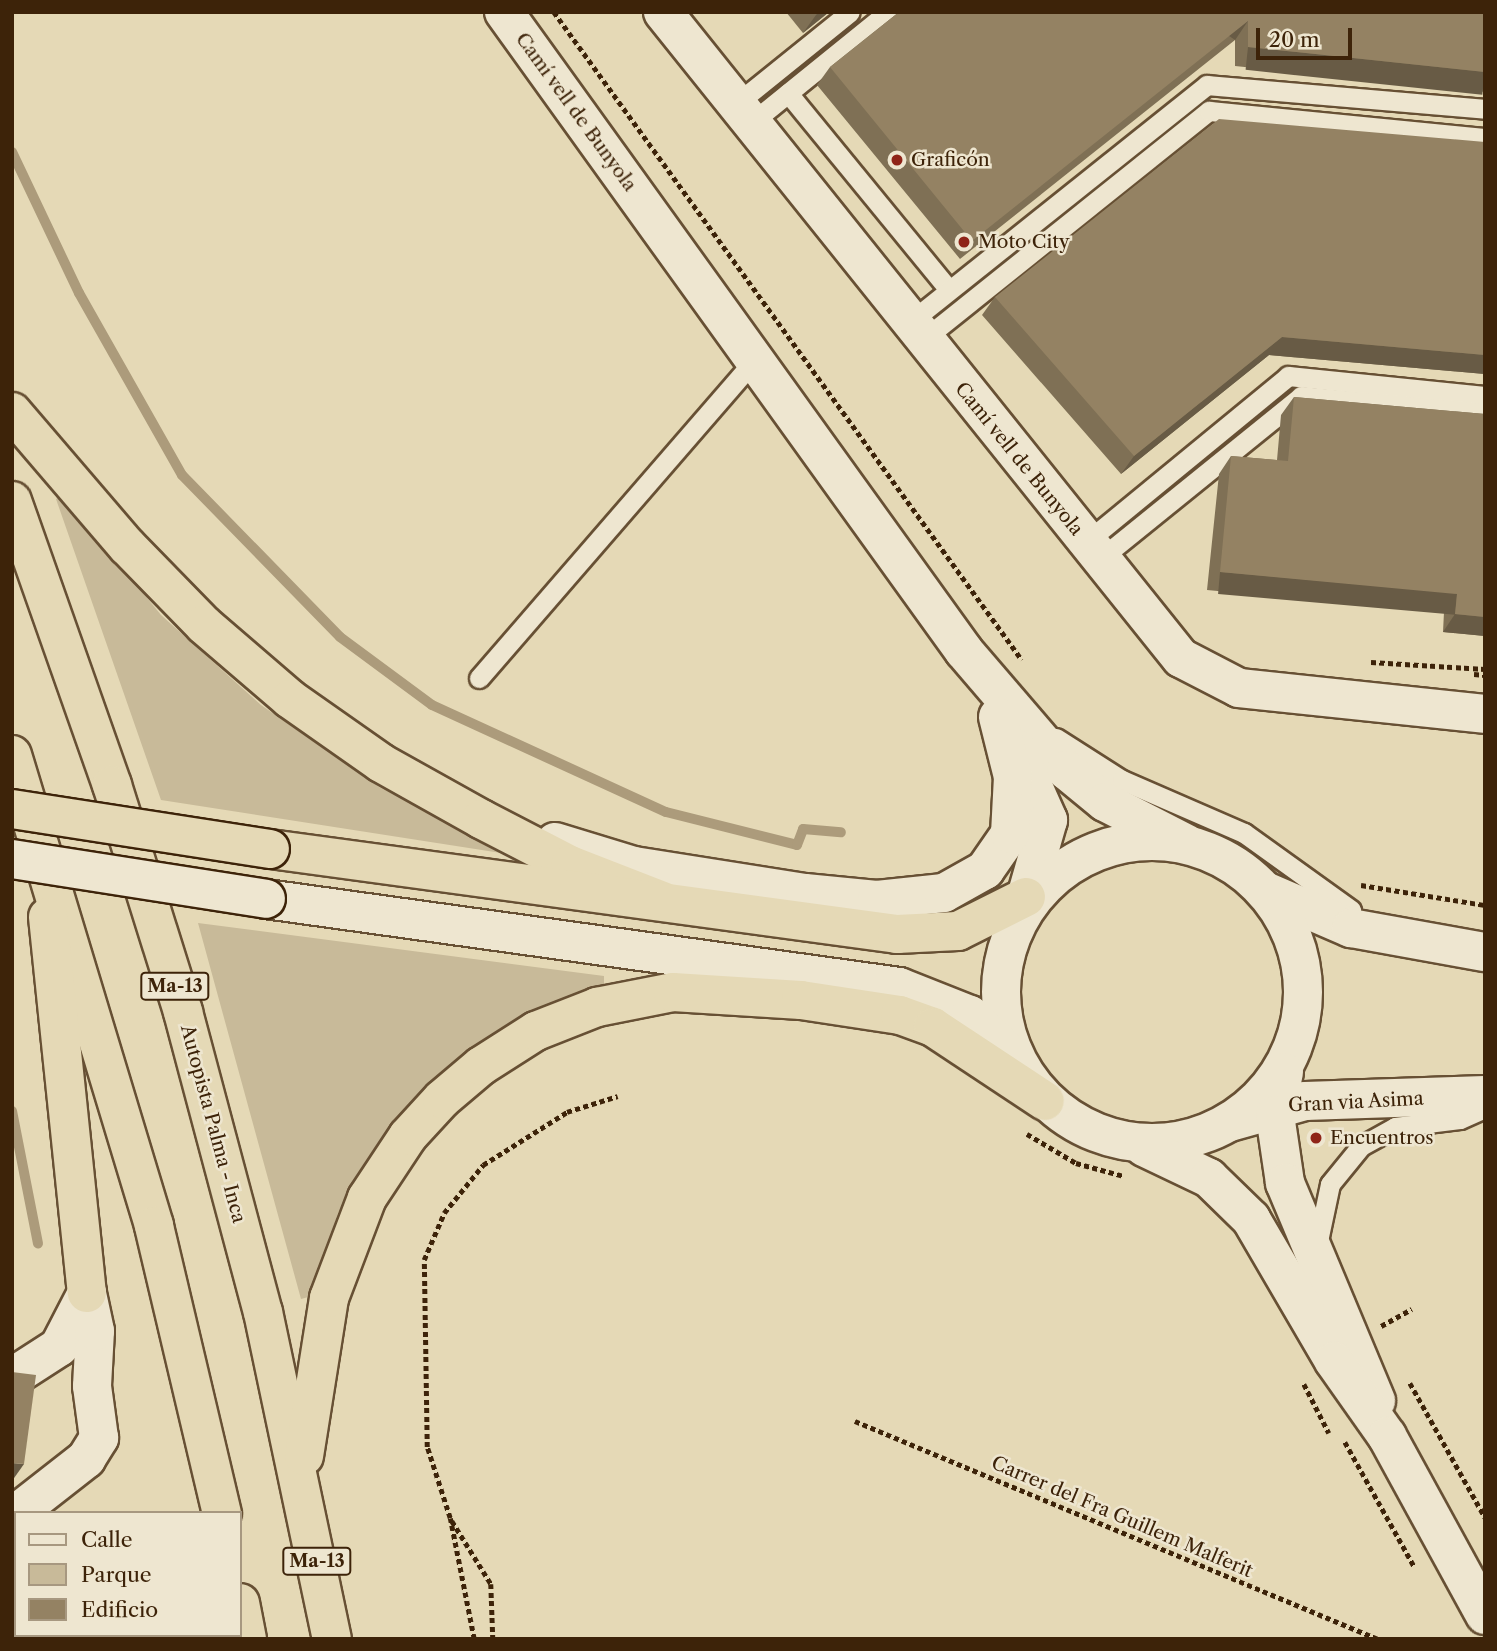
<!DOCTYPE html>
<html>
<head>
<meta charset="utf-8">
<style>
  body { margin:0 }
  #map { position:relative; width:1497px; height:1651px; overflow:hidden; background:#e5d9b6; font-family:"Libre Caslon Text",serif }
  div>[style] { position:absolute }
  .green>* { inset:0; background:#c8ba99 }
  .stream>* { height:10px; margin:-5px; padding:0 5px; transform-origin:5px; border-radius:5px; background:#ac9b7b }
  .path>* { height:4.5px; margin-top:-2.25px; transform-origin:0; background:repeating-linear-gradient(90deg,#3d2309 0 5px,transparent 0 8.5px) }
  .roads { filter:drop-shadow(2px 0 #675034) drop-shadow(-2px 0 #675034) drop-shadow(0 2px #675034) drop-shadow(0 -2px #675034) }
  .lane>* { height:19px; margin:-9.5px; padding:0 9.5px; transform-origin:9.5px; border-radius:9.5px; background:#eee6d0 }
  .street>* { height:38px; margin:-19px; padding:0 19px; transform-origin:19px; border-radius:19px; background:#eee6d0 }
  .secondary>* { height:38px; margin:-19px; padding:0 19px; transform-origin:19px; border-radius:19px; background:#eee6d0 }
  .secondary>.ring { margin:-19px; padding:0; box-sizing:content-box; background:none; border:38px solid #eee6d0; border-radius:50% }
  .highway>* { height:38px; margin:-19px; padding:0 19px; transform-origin:19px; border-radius:19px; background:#e5d9b6 }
  .bridges { filter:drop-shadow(2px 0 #3d2309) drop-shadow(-2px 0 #3d2309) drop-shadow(0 2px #3d2309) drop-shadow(0 -2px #3d2309) }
  .secondary-bridge>* { height:38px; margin:-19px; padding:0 19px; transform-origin:19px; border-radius:19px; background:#eee6d0 }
  .highway-bridge>* { height:38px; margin:-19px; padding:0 19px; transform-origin:19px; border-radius:19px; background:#e5d9b6 }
  .wall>* { inset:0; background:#7f7055; transform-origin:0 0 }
  .shaded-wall>* { inset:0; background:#685b45; transform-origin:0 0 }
  .building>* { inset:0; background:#948263 }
  .dots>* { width:19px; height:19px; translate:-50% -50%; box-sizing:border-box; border:4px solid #eee6d0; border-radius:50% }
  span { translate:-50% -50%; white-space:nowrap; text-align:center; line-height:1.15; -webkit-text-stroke:5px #eee6d0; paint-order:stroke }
  .shield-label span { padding:2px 5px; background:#eee6d0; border:2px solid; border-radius:5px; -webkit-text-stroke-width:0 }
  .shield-label { font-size:18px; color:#3d2309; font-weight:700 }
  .street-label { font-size:19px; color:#3d2309 }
  .poi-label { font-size:19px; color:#3d2309 }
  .left { translate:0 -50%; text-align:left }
  .frame { position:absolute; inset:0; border:14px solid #3d2309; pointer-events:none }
  .legend { position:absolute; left:14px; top:1511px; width:228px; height:126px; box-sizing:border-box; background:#eee6d0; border:2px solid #a79880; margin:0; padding:9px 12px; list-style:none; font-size:21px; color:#3d2309 }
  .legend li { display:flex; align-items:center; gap:14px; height:35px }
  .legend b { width:35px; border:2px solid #a79880 }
  .scale { position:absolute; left:1256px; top:28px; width:96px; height:32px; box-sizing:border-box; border:4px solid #3d2309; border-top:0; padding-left:9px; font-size:21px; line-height:24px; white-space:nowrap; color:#3d2309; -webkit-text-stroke:5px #eee6d0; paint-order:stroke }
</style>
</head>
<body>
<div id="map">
  <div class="green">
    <div style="clip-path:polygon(63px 495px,161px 615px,261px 705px,379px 787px,501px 848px,501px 853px,161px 800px,56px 499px)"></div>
    <div style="clip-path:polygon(198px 923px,604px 976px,604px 985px,548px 1004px,494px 1034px,437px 1078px,362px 1169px,338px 1213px,312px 1296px,301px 1299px)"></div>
  </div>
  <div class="stream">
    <div style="left:12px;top:152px;width:156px;rotate:64.6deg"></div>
    <div style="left:79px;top:293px;width:209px;rotate:60.5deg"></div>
    <div style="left:182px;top:475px;width:226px;rotate:45.7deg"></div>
    <div style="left:340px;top:637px;width:114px;rotate:36.5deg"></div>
    <div style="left:432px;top:705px;width:257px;rotate:24.6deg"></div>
    <div style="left:666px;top:812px;width:135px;rotate:14.1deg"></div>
    <div style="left:797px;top:845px;width:17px;rotate:-69deg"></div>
    <div style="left:803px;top:829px;width:38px;rotate:5deg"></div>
    <div style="left:12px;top:1111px;width:135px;rotate:78.9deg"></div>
  </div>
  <div class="path">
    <div style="left:554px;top:12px;width:799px;rotate:54.16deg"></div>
    <div style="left:1371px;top:662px;width:114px;rotate:3.5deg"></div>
    <div style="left:1474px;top:674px;width:11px;rotate:5deg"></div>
    <div style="left:1361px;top:885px;width:126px;rotate:9.2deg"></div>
    <div style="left:1027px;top:1134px;width:57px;rotate:30.6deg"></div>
    <div style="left:1076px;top:1163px;width:50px;rotate:15.2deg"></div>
    <div style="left:1381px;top:1326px;width:35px;rotate:-29deg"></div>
    <div style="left:1410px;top:1383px;width:154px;rotate:60.8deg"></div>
    <div style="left:1304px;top:1384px;width:55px;rotate:63deg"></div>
    <div style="left:855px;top:1421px;width:567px;rotate:22.63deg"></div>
    <div style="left:1345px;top:1442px;width:142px;rotate:60.9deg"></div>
    <div style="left:452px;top:1521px;width:74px;rotate:58.2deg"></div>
    <div style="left:491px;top:1584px;width:55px;rotate:87.9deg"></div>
    <div style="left:12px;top:1574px;width:4px"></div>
    <div style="left:106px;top:1635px;width:9px;rotate:27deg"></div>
    <div style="left:474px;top:1639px;width:123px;rotate:-101.2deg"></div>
    <div style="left:450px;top:1518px;width:75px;rotate:-107.9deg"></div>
    <div style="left:427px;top:1447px;width:187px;rotate:-90.9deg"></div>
    <div style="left:424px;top:1260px;width:51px;rotate:-66.9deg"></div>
    <div style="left:444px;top:1213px;width:62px;rotate:-50.9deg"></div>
    <div style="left:483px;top:1165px;width:99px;rotate:-32.2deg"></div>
    <div style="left:567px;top:1112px;width:53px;rotate:-17.4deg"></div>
  </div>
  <div class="roads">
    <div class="lane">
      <div style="left:788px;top:93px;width:254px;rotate:50.7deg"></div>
      <div style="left:736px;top:104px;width:146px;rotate:-38.9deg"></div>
      <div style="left:751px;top:123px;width:176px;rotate:-39deg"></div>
      <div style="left:910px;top:322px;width:380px;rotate:-38.6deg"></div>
      <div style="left:1207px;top:85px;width:279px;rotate:4.9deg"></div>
      <div style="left:924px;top:339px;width:365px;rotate:-38.7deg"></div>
      <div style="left:1209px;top:111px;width:277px;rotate:5.6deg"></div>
      <div style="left:1085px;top:543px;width:263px;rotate:-39.4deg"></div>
      <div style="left:1288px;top:376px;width:198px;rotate:5.8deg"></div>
      <div style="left:1100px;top:559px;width:259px;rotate:-39deg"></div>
      <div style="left:1301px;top:396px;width:185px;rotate:5.3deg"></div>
      <div style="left:479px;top:678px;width:422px;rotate:-49.1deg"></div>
      <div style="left:1056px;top:738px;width:78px;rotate:32.5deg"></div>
      <div style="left:1122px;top:780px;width:133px;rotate:23.5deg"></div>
      <div style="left:1244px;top:833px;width:132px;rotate:35.7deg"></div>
      <div style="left:1318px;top:1241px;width:58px;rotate:-78.1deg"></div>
      <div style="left:1330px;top:1184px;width:49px;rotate:-50.8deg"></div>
      <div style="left:1361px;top:1146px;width:39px;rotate:-29deg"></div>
      <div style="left:1395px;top:1127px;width:65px;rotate:-7deg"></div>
      <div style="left:1460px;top:1119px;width:27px;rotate:-24deg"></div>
    </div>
    <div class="street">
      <div style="left:663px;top:12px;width:828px;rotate:51.28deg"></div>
      <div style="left:1181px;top:658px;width:65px;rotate:27.3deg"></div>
      <div style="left:1239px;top:688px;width:247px;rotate:6deg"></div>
      <div style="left:1265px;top:891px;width:94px;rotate:23.3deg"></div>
      <div style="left:1351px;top:928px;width:136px;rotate:10.2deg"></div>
      <div style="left:1230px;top:1122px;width:78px;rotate:-15.6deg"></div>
      <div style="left:1305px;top:1101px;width:180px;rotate:-1.9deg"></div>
      <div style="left:14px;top:1376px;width:54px;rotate:-32.8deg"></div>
      <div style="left:59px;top:1347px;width:61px;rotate:-62.6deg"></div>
      <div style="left:17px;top:1513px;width:88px;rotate:-38deg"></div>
      <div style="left:86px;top:1459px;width:25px;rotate:-58deg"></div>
      <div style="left:99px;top:1438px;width:52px;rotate:-97.7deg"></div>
      <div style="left:92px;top:1386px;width:55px;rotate:-86.9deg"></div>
      <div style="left:95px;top:1331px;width:39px;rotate:-102deg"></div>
    </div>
    <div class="secondary">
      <div style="left:504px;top:12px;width:787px;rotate:54.25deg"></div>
      <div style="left:964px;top:651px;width:157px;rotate:49.4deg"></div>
      <div style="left:1066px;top:770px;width:50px;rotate:39.4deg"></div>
      <div style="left:1105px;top:802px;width:92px;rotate:27.1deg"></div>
      <div style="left:1016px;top:748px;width:79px;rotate:66deg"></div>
      <div style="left:1048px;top:820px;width:84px;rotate:105.9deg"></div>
      <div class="ring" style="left:1001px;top:841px;width:264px;height:264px"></div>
      <div style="left:555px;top:842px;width:83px;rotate:16.9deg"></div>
      <div style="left:634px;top:866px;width:173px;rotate:9deg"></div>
      <div style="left:805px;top:893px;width:72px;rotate:5.6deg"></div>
      <div style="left:877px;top:900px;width:67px;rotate:-6deg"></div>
      <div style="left:944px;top:893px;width:47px;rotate:-29.3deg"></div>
      <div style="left:985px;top:870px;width:44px;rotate:-55.2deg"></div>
      <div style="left:1010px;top:834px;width:57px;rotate:-87deg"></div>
      <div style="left:1013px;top:777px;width:62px;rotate:-104deg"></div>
      <div style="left:266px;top:899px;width:639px;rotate:7.91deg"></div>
      <div style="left:899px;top:987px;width:76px;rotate:21.5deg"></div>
      <div style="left:970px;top:1015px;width:59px;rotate:44.3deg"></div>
      <div style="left:1284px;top:1072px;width:44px;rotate:101.8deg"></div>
      <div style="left:1275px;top:1115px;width:69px;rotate:81.6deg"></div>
      <div style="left:1285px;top:1183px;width:236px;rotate:67.3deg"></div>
      <div style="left:1144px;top:1147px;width:72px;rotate:25.5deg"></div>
      <div style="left:1209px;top:1178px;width:59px;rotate:44.3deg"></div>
      <div style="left:1251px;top:1219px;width:164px;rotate:59.7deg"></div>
      <div style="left:1334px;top:1361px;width:92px;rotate:54.8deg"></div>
      <div style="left:1387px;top:1436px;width:204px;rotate:61.3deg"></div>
    </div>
    <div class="highway">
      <div style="left:12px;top:412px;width:177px;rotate:49.4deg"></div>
      <div style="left:127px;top:546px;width:110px;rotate:45.7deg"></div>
      <div style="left:204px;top:625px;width:113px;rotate:40.7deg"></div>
      <div style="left:290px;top:699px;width:111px;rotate:35.1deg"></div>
      <div style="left:381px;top:763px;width:115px;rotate:29.2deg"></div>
      <div style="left:481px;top:819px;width:100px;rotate:27.3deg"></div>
      <div style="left:570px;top:865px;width:100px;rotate:21.2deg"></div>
      <div style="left:12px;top:501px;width:301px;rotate:70.6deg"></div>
      <div style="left:112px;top:785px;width:238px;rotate:72.6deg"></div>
      <div style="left:183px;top:1012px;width:310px;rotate:75.1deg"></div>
      <div style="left:263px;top:1312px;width:334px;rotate:78.1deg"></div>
      <div style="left:12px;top:755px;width:492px;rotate:73.2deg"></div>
      <div style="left:154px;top:1226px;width:295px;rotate:76.7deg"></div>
      <div style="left:270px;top:849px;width:633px;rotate:7.72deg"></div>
      <div style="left:897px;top:934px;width:61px;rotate:-2.8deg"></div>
      <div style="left:958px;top:931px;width:76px;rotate:-26.6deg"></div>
      <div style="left:48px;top:917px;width:378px;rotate:84.1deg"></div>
      <div style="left:304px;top:1456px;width:160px;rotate:-81deg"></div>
      <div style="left:329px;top:1298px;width:107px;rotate:-69.2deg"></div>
      <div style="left:367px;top:1198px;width:74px;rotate:-56.5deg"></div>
      <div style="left:408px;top:1136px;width:50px;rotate:-47.4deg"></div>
      <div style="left:442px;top:1099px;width:51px;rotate:-40.2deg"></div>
      <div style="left:481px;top:1066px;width:65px;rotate:-32.5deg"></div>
      <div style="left:536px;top:1031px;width:66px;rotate:-21.5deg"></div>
      <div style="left:597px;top:1007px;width:77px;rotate:-11.2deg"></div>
      <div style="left:673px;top:992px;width:128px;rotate:3.6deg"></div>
      <div style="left:801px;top:1000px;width:100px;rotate:8.6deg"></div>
      <div style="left:900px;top:1015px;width:35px;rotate:20deg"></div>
      <div style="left:933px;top:1027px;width:134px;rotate:33.5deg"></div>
      <div style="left:240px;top:1603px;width:37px;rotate:79deg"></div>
    </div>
  </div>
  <div class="bridges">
    <div class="secondary-bridge">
      <div style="left:12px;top:859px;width:257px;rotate:8.9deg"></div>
    </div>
    <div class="highway-bridge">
      <div style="left:12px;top:809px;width:261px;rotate:8.8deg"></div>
    </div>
  </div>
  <div class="wall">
    <div style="clip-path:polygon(786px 12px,829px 12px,803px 33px)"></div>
    <div style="clip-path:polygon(899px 12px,1485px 12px,1485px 92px,1235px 66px,1235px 40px,960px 259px,817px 85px,830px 67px)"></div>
    <div style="clip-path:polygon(1485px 142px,1485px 374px,1269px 355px,1121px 474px,982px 315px,995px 297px)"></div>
    <div style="clip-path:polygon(1294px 397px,1485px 414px,1485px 636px,1443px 632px,1444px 612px,1207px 590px,1219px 474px,1231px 456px,1277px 460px,1281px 415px)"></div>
    <div style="left:20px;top:1635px;width:76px;height:7px"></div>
  </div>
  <div class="shaded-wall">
    <div style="clip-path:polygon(819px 12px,829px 12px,803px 33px,816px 15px)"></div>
    <div style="left:1248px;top:21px;width:23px;height:353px;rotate:124deg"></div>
    <div style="left:1248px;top:47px;width:238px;height:23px;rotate:6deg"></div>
    <div style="clip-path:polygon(1282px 337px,1485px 355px,1485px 374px,1269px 355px,1121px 474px,1134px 456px)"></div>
    <div style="left:1220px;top:572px;width:238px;height:22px;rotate:5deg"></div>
    <div style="clip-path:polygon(1455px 614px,1485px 617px,1485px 636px,1443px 632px)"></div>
    <div style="clip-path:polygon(12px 1463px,24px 1464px,12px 1481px)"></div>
  </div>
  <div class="building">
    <div style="clip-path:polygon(899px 12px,1485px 12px,1485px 72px,1248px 47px,1248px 21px,972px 241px,830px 67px)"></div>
    <div style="clip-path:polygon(1219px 119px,1485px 142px,1485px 355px,1282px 337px,1134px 456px,995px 297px)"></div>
    <div style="clip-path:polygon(1294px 397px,1485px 414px,1485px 617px,1455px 614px,1457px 594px,1220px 572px,1231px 456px,1288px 461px)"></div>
    <div style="clip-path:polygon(12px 1372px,36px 1375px,24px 1464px,12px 1463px)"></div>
    <div style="clip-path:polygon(43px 1635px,96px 1635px,98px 1637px,99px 1639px,49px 1639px)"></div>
  </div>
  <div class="dots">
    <div style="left:897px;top:160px;background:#8f2418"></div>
    <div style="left:964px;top:242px;background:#8f2418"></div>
    <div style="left:1316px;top:1138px;background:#8f2418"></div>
  </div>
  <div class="shield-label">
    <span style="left:175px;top:986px">Ma-13</span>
    <span style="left:317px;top:1561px">Ma-13</span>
  </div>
  <div class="street-label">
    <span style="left:576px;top:112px;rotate:54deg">Camí vell de Bunyola</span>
    <span style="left:1019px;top:459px;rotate:51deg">Camí vell de Bunyola</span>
    <span style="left:1356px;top:1102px;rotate:-3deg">Gran via Asima</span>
    <span style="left:213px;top:1124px;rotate:75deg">Autopista Palma - Inca</span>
    <span style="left:1122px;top:1517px;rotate:23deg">Carrer del Fra Guillem Malferit</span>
  </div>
  <div class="poi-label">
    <span class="left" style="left:911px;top:160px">Graficón</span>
    <span class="left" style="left:978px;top:242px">Moto City</span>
    <span class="left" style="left:1330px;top:1138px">Encuentros</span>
  </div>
  <div class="frame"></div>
  <ul class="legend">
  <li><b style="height:9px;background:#eee6d0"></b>Calle</li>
  <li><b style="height:19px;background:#c8ba99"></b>Parque</li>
  <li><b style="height:19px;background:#948263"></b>Edificio</li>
  </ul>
  <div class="scale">20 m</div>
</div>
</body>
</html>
